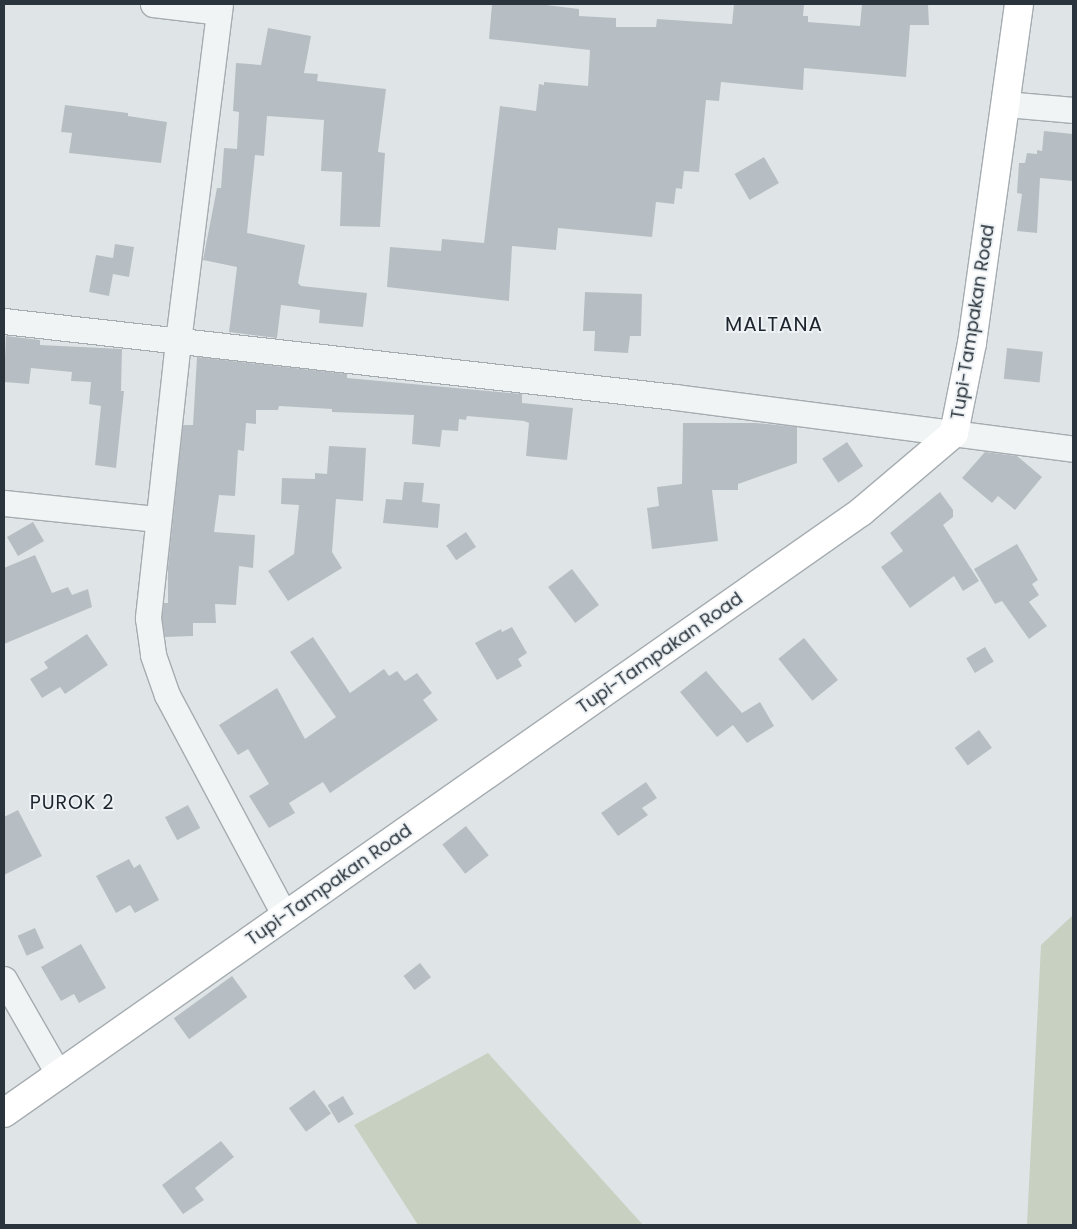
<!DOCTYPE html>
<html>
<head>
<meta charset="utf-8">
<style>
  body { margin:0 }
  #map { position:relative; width:1077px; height:1229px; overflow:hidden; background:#dfe4e7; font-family:Poppins,sans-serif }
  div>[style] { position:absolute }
  .green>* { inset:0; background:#c8d0c1 }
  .building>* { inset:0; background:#b7bec3; transform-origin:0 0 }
  .roads { filter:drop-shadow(1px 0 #a5acb0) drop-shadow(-1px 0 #a5acb0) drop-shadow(0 1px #a5acb0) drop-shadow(0 -1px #a5acb0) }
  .minor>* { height:25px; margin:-12.5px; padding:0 12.5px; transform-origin:12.5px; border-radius:12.5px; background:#f1f4f5 }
  .major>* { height:28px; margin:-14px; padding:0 14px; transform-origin:14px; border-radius:14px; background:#fff }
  span { translate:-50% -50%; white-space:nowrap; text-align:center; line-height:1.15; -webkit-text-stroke:4px #eef2f5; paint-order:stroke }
  .street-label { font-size:18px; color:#2a343c }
  .neighbourhood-label { font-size:19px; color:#1c252d; letter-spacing:1px }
  .quarter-label { font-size:20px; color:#1c252d; letter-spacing:1px }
  .frame { position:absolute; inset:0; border:5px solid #2a343c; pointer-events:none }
</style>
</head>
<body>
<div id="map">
  <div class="green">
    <div style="clip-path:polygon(1073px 915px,1073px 1225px,1027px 1225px,1041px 945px)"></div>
    <div style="clip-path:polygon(488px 1053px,643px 1225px,418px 1225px,354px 1125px)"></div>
  </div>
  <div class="building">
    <div style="clip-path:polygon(492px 4px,538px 4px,579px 9px,579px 16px,616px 18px,616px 27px,656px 27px,657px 19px,732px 24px,734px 4px,804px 4px,803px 16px,808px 16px,808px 22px,860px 26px,862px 4px,928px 4px,929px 25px,910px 25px,906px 77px,804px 68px,803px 90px,721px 82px,719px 101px,706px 100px,699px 172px,684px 171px,682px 189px,676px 188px,674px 204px,656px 202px,652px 237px,558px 228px,556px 250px,512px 246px,509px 301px,387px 287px,390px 247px,441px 251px,442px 239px,484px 243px,500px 106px,536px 111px,539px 84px,544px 85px,544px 82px,588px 86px,590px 50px,489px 39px)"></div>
    <div style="clip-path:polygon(268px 28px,311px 36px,304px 73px,318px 74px,317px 81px,386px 89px,378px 152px,385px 153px,380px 227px,340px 226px,342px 172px,321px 171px,324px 120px,267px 116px,264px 156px,255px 155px,247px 233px,305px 245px,298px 283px,301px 286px,367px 293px,363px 327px,319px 323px,320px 310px,281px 305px,277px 338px,229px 332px,237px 267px,203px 260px,217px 188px,221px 188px,224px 148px,237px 149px,239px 112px,233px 111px,236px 63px,261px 65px)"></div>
    <div style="clip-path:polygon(65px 105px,128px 113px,128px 116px,167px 122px,161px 163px,69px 153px,72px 133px,61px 132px)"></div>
    <div style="clip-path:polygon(1044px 131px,1073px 134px,1073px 181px,1040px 178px,1037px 233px,1017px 231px,1022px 194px,1017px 193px,1019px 163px,1025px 163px,1027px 153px,1037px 154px,1037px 150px,1042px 151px)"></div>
    <div style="left:764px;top:157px;width:30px;height:34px;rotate:60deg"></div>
    <div style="clip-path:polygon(115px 244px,134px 247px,129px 277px,113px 274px,109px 296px,89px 292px,96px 255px,113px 258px)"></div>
    <div style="clip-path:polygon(585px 292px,642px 294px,641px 336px,630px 336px,628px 353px,594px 351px,595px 331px,583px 331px)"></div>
    <div style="clip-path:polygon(6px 336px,40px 340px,40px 345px,122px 349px,121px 391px,124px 391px,116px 468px,95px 465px,101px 406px,89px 404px,91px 382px,71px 381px,72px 372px,31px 368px,29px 384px,4px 382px)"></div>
    <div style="left:1007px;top:348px;width:36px;height:31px;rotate:6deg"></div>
    <div style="clip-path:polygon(197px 357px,347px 374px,347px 378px,522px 394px,522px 403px,573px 408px,567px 460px,526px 456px,529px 423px,524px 421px,467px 416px,466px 420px,459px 419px,458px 431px,442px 430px,440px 447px,412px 444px,414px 415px,332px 412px,332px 409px,279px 406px,278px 410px,256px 410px,256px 424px,246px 423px,244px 451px,238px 450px,235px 496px,219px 495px,214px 532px,255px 535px,253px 568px,239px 566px,236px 605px,215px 604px,216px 623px,193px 623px,193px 636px,165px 637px,162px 618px,164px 603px,168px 603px,168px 567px,183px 425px,193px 425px)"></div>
    <div style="clip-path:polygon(683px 423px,756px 423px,797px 427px,797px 463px,738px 484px,738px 490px,712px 490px,718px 541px,652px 549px,647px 508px,659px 506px,657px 487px,682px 484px)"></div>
    <div style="left:847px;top:442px;width:29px;height:30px;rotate:56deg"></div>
    <div style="clip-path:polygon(329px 446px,366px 448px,363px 501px,336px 499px,332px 552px,342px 568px,288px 601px,268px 571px,294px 554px,299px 505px,281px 504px,282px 478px,315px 479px,315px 473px,327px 474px)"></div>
    <div style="clip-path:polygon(985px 452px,1017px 456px,1042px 477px,1015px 510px,998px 496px,992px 503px,962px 478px)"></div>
    <div style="clip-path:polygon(404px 482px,424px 483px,422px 502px,440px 504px,438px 528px,383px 523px,386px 499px,402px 500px)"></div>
    <div style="clip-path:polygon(940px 492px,953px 510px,953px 517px,943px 525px,979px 581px,963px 591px,954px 576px,910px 608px,881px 567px,903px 551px,890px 533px)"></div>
    <div style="left:33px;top:522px;width:22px;height:30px;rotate:60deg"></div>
    <div style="left:466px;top:532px;width:18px;height:24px;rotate:56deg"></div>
    <div style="clip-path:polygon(1017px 544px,1038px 580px,1032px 584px,1039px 595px,1029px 602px,1047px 626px,1029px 639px,1002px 601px,995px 604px,974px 569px)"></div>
    <div style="clip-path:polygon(35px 555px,52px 593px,68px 587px,72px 595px,88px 589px,92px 607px,4px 644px,4px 568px)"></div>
    <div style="left:572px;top:569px;width:45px;height:30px;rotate:53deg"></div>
    <div style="clip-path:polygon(512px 627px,527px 653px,518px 659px,522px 666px,497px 680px,475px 643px,501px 629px,502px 632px)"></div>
    <div style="clip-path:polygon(87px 634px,108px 665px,65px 694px,60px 687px,42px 698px,30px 679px,48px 668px,44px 662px)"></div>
    <div style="clip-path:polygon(313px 637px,350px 693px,384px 669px,389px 676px,397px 671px,405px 681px,417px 673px,432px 693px,423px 700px,438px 720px,330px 793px,323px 782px,289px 803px,295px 813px,269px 828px,249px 796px,269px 784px,248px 749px,238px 755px,219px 725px,277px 688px,305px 739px,336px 717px,290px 652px)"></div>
    <div style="left:804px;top:638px;width:54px;height:33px;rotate:51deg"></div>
    <div style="left:985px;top:647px;width:17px;height:22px;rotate:59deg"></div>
    <div style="clip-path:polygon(706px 671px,742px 713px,760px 702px,774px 726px,747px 743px,733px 725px,717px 737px,680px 692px)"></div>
    <div style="left:979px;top:730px;width:22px;height:30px;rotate:54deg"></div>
    <div style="clip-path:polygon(646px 782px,657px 798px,642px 808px,648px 815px,618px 836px,601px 813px)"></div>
    <div style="left:188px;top:805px;width:26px;height:26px;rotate:62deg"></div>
    <div style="clip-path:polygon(18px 810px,42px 856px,4px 875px,4px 817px)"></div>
    <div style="left:466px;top:826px;width:37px;height:30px;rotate:52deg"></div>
    <div style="clip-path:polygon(129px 859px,134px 868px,140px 864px,159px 900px,135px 913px,130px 905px,116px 913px,96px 876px)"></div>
    <div style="left:35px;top:928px;width:22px;height:19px;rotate:66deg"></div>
    <div style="clip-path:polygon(81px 944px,106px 988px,79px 1003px,74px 994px,61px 1001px,41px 967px)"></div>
    <div style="left:420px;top:963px;width:18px;height:21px;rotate:52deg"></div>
    <div style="left:232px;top:976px;width:26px;height:72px;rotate:54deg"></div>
    <div style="left:314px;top:1090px;width:29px;height:31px;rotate:54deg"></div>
    <div style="left:343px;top:1096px;width:21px;height:18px;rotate:59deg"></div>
    <div style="clip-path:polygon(221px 1141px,234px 1157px,195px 1188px,204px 1200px,183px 1214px,162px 1185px)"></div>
  </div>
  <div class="roads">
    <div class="minor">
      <div style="left:153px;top:4px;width:66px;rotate:6.9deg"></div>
      <div style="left:220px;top:4px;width:340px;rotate:97.1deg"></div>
      <div style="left:178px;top:341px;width:279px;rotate:96.2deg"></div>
      <div style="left:148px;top:618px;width:37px;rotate:82deg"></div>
      <div style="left:153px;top:655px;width:42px;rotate:70.7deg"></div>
      <div style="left:167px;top:695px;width:251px;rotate:61.9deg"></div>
      <div style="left:1005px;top:104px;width:68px;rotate:5deg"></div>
      <div style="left:4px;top:321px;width:675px;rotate:6.46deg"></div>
      <div style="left:675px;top:397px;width:401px;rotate:7.4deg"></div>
      <div style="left:4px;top:503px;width:154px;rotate:6deg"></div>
      <div style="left:4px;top:979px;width:111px;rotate:60.2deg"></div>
    </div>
    <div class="major">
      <div style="left:4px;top:1113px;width:1047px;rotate:-35.04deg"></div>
      <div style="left:861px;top:512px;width:122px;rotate:-40.3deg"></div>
      <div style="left:954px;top:433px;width:92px;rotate:-78.7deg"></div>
      <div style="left:972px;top:343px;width:342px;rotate:-82.1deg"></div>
    </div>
  </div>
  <div class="street-label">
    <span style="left:973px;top:322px;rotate:-81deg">Tupi-Tampakan Road</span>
    <span style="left:660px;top:653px;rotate:-35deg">Tupi-Tampakan Road</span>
    <span style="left:329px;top:885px;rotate:-35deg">Tupi-Tampakan Road</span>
  </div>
  <div class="neighbourhood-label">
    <span style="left:72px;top:803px">PUROK 2</span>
  </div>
  <div class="quarter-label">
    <span style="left:774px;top:324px">MALTANA</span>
  </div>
  <div class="frame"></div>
</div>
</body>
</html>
